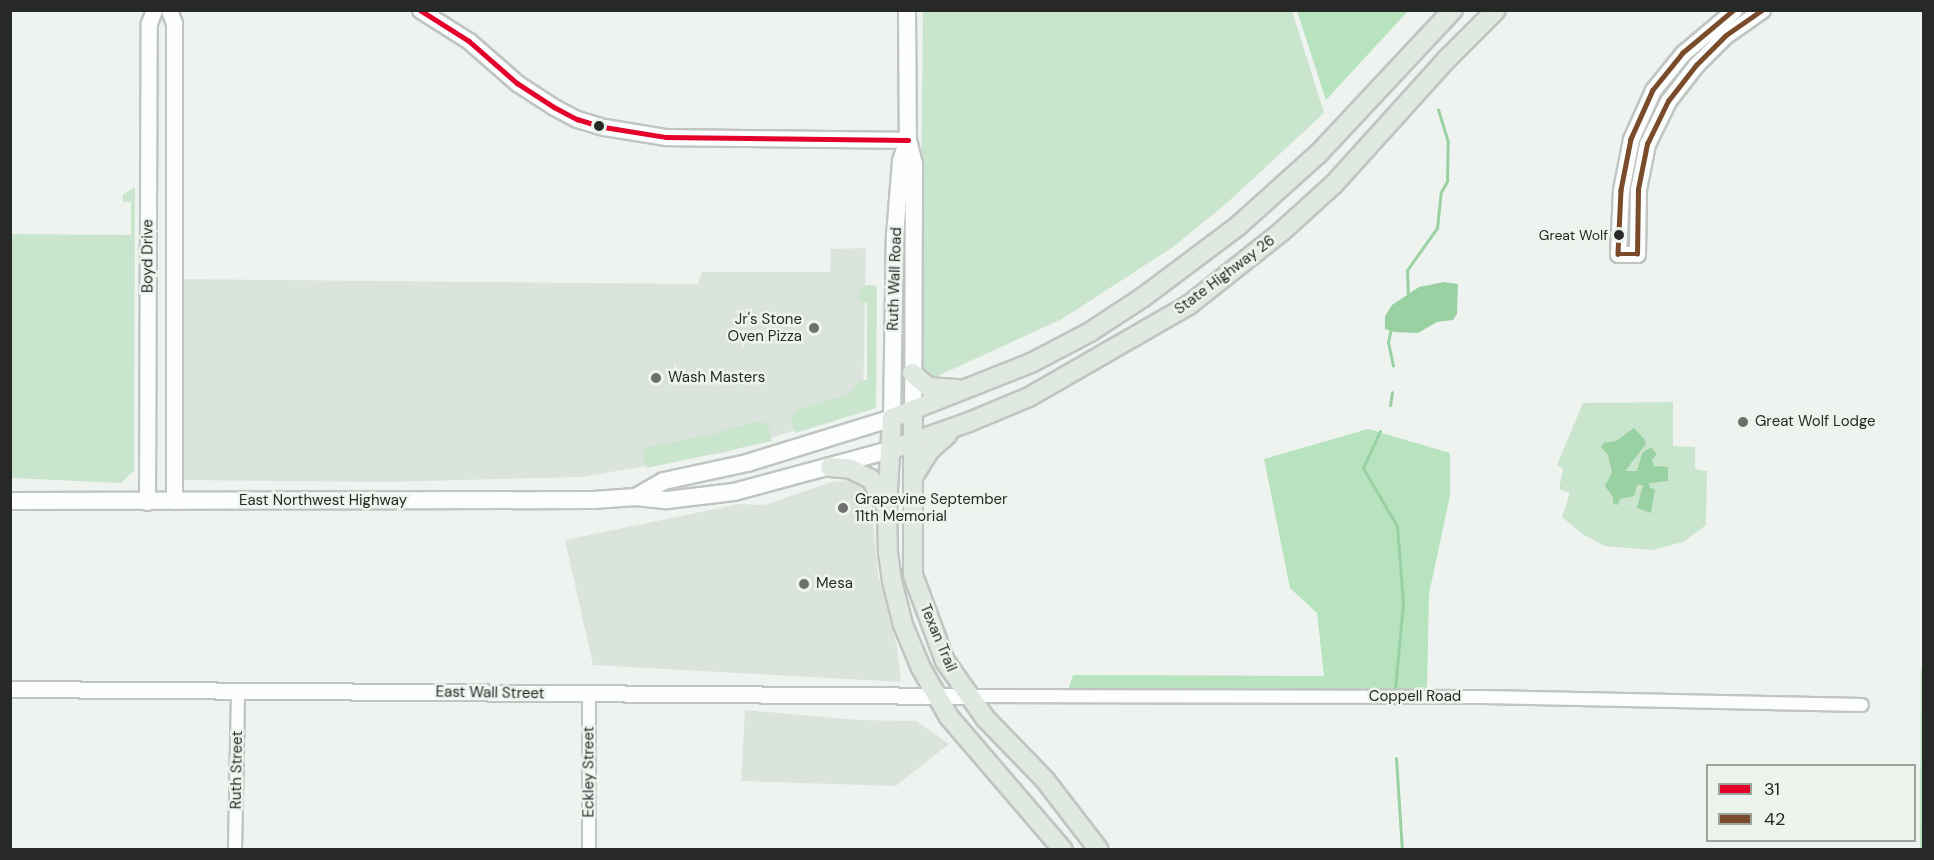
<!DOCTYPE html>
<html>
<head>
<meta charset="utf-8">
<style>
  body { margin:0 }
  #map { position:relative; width:1934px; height:860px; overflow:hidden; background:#eef3ef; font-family:"DM Sans",sans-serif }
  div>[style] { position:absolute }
  .built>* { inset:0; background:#dbe4dc }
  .green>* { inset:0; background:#cae5cd }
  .forest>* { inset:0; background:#b7e3be }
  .water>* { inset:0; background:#9ad1a3 }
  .stream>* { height:3px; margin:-1.5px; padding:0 1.5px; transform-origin:1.5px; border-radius:1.5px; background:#9ad1a3 }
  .roads { filter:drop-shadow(2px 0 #c1c5c2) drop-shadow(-2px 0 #c1c5c2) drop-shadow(0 2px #c1c5c2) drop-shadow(0 -2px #c1c5c2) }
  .minor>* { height:12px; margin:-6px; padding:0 6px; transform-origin:6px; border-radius:6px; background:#fcfdfd }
  .tertiary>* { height:15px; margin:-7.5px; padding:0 7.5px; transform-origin:7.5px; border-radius:7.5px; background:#fcfdfd }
  .secondary>* { height:16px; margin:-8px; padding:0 8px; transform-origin:8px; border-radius:8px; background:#fcfdfd }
  .primary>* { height:18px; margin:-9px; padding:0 9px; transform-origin:9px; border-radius:9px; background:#e0e8e2 }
  .bus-1>* { height:4.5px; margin:-2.25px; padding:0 2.25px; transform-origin:2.25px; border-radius:2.25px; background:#e4002b }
  .bus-2>* { height:4.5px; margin:-2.25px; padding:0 2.25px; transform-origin:2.25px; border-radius:2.25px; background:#7a4b2a }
  .dots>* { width:16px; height:16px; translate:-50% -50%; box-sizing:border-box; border:3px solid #edf4ee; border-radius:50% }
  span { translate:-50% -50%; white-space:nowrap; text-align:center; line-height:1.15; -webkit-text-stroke:5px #edf4ee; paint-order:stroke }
  .bus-label { font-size:14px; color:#272927 }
  .right { translate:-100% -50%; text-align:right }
  .street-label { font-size:15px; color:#272927 }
  .poi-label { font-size:15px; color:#272927 }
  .left { translate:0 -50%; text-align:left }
  .frame { position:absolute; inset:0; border:12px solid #272927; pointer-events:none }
  .legend { position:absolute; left:1706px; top:764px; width:210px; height:78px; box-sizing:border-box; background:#edf4ee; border:2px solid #9ea39e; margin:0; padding:8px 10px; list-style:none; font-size:18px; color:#272927 }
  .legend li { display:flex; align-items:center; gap:12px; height:30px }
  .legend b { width:30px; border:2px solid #9ea39e }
</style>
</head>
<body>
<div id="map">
  <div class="built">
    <div style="clip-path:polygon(866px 248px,863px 408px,728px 452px,581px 477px,386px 482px,174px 480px,174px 279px,698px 284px,702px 272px,830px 272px,831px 249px)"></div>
    <div style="clip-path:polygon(848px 480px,864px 487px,870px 495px,878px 574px,897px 646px,901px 682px,593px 665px,565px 540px,739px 504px,764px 505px,832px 482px)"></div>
    <div style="clip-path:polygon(745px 710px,858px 720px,916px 721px,949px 744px,896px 786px,741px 781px)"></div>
  </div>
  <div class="green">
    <div style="clip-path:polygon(923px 11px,1292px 11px,1324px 113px,1227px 203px,1173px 247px,1062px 319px,931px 379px,919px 362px)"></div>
    <div style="clip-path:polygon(135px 187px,134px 471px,121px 483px,11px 478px,11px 234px,131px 235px,131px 202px,123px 202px,123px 195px)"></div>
    <div style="clip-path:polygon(866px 285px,877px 286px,876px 408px,795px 433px,791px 420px,797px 409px,848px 395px,859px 381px,867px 380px,867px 303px,861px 302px,859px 299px,860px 291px)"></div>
    <div style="clip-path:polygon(1673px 402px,1673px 446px,1695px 447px,1695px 469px,1707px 471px,1706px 525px,1683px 542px,1652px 550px,1605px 546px,1584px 535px,1562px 517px,1570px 493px,1559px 489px,1563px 469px,1557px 465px,1583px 403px)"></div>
    <div style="clip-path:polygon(757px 421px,768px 424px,772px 441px,647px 468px,644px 461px,644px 451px,649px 447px,713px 434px)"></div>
  </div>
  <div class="forest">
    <div style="clip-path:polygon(1297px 11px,1297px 10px,1408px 11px,1326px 100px)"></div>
    <div style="clip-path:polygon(1368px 429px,1450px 453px,1450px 495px,1429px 594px,1427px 691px,1069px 688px,1073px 675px,1324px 676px,1317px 613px,1290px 588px,1264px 459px)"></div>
    <div style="clip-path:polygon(1921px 669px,1923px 669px,1923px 850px,1920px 849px)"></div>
  </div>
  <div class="water">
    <div style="clip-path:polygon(1444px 282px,1458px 284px,1457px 314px,1453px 320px,1437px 322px,1418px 333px,1394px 332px,1385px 329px,1385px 316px,1392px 305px,1419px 287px)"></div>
    <div style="clip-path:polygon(1634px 428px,1645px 440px,1646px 444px,1625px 471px,1637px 471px,1642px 453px,1651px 447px,1657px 454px,1652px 460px,1654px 466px,1668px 467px,1668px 481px,1649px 483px,1650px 488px,1655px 489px,1651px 513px,1637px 508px,1643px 485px,1637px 485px,1634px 496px,1620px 499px,1618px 505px,1613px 503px,1613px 497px,1605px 486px,1612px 472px,1608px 455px,1601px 447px,1604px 443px,1616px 441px)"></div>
  </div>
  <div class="stream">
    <div style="left:1408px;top:298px;width:28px;rotate:-92deg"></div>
    <div style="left:1407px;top:270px;width:52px;rotate:-54.5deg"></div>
    <div style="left:1437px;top:228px;width:36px;rotate:-84deg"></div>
    <div style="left:1441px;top:192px;width:13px;rotate:-61deg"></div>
    <div style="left:1447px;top:181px;width:39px;rotate:-89deg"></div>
    <div style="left:1448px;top:142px;width:34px;rotate:-107deg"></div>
    <div style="left:1391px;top:328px;width:14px;rotate:102deg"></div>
    <div style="left:1388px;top:342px;width:24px;rotate:78deg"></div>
    <div style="left:1390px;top:405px;width:13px;rotate:-81deg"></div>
    <div style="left:1380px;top:431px;width:41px;rotate:114.7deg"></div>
    <div style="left:1363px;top:468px;width:67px;rotate:59.6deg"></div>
    <div style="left:1397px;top:526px;width:77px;rotate:85.5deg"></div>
    <div style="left:1403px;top:603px;width:85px;rotate:95.4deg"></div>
    <div style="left:1396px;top:758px;width:92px;rotate:86.3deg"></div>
  </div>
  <div class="roads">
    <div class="minor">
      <div style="left:969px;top:696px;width:515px;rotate:0.11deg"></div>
      <div style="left:1484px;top:697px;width:378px;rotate:1.2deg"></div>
      <div style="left:235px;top:850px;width:160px;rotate:-88.9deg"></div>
      <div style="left:589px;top:850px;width:156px;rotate:-90deg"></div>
    </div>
    <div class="tertiary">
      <div style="left:169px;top:10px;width:14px;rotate:69deg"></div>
      <div style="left:174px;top:23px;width:478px;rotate:90deg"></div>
      <div style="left:420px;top:10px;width:58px;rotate:32.3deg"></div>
      <div style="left:469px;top:41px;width:64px;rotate:41.2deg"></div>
      <div style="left:517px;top:83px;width:44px;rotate:33deg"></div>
      <div style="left:554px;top:107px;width:26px;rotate:28deg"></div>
      <div style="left:577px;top:119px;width:28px;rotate:17deg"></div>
      <div style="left:604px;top:127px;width:63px;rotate:9.2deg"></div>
      <div style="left:666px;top:137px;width:242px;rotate:0.7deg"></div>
      <div style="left:1734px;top:10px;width:67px;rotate:139.9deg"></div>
      <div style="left:1683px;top:53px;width:48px;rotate:129deg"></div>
      <div style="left:1653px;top:90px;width:54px;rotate:114.2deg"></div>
      <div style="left:1631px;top:139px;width:52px;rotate:101.1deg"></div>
      <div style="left:1621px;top:190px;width:64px;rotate:92.7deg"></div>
      <div style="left:1618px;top:254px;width:19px"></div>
      <div style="left:1637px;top:254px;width:65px;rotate:-89.1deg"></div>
      <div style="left:1638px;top:189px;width:46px;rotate:-78.7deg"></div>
      <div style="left:1647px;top:144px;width:48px;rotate:-64deg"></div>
      <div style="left:1668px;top:101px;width:46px;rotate:-52.1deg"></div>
      <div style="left:1696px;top:65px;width:42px;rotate:-45deg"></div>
      <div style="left:1726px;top:35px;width:44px;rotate:-34.8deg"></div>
      <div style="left:147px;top:502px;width:479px;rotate:-89.8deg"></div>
      <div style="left:149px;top:23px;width:14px;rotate:-69deg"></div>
      <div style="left:10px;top:689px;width:959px;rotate:0.42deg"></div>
    </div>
    <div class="secondary">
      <div style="left:907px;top:10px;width:130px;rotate:89.6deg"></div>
      <div style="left:908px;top:140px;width:25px;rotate:76deg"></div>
      <div style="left:914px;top:164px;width:246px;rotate:90.2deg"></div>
      <div style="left:636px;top:497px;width:32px;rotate:-30deg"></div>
      <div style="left:664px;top:481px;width:85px;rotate:-12.2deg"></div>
      <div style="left:747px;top:463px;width:152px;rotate:-17.2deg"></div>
      <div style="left:892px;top:418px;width:182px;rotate:-89.1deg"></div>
      <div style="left:895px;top:236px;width:75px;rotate:-85.4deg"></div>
      <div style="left:901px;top:161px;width:22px;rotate:-72deg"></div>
      <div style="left:10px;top:501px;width:583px;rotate:-0.1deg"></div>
      <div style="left:593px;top:500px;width:43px;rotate:-4deg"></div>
      <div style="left:636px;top:497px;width:31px;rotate:6deg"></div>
      <div style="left:667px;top:500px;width:67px;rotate:-6.8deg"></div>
      <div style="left:734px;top:492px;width:162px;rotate:-15.1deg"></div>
    </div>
    <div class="primary">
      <div style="left:912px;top:373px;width:21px;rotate:41deg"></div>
      <div style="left:928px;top:387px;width:31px;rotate:4deg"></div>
      <div style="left:913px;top:410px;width:165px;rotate:90deg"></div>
      <div style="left:913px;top:575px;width:92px;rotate:69.6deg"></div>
      <div style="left:945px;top:661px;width:70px;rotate:54.9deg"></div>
      <div style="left:985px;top:718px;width:86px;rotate:45.9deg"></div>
      <div style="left:1045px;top:780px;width:88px;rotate:52.4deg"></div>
      <div style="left:890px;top:450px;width:84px;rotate:-19.5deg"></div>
      <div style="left:969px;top:422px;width:65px;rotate:-22.6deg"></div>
      <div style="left:1029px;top:397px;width:185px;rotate:-29.9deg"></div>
      <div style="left:1189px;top:305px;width:116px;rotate:-38.4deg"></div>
      <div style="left:1280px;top:233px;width:73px;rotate:-42.2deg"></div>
      <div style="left:1334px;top:184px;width:169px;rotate:-47.9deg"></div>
      <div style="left:1447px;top:59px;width:69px;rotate:-45deg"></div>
      <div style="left:830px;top:467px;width:21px;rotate:5deg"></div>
      <div style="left:851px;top:469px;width:22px;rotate:27deg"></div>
      <div style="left:871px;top:479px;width:32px;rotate:62deg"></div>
      <div style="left:913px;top:477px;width:31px;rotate:-58deg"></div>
      <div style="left:929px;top:451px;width:25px;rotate:-42deg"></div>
      <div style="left:1063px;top:850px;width:175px;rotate:-130.6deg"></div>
      <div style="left:949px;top:717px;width:56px;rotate:-119.7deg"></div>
      <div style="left:921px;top:668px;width:47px;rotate:-112.7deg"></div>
      <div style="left:903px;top:625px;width:45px;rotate:-104deg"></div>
      <div style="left:892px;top:581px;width:28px;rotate:-98deg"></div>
      <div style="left:888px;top:553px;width:44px;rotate:-91.3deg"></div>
      <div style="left:887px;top:509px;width:91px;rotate:-86.9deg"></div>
      <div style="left:892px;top:418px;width:149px;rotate:-21.6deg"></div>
      <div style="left:1031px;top:363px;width:67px;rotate:-27.7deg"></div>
      <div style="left:1090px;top:332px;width:62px;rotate:-33.2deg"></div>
      <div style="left:1142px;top:298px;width:120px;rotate:-36.9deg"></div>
      <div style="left:1238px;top:226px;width:109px;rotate:-42deg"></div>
      <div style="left:1319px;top:153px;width:196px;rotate:-46.9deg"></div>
    </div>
  </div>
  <div class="bus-1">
    <div style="left:420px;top:10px;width:58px;rotate:32.3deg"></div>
    <div style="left:469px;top:41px;width:64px;rotate:41.2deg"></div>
    <div style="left:517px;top:83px;width:44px;rotate:33deg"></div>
    <div style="left:554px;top:107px;width:26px;rotate:28deg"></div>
    <div style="left:577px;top:119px;width:28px;rotate:17deg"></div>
    <div style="left:604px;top:127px;width:63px;rotate:9.2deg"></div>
    <div style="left:666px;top:137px;width:242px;rotate:0.7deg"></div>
  </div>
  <div class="bus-2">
    <div style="left:1734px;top:10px;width:67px;rotate:139.9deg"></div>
    <div style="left:1683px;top:53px;width:48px;rotate:129deg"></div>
    <div style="left:1653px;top:90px;width:54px;rotate:114.2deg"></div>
    <div style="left:1631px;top:139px;width:52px;rotate:101.1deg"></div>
    <div style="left:1621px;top:190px;width:64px;rotate:92.7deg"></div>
    <div style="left:1618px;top:254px;width:19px"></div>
    <div style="left:1637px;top:254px;width:65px;rotate:-89.1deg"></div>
    <div style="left:1638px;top:189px;width:46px;rotate:-78.7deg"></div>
    <div style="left:1647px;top:144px;width:48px;rotate:-64deg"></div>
    <div style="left:1668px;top:101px;width:46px;rotate:-52.1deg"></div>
    <div style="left:1696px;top:65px;width:42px;rotate:-45deg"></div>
    <div style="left:1726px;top:35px;width:44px;rotate:-34.8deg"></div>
  </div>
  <div class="dots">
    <div style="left:599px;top:126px;background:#272927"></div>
    <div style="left:1619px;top:235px;background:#272927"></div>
    <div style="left:814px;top:328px;background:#6d706d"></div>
    <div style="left:656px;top:378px;background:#6d706d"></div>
    <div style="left:1743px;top:422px;background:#6d706d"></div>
    <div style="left:843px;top:508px;background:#6d706d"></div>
    <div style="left:804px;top:584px;background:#6d706d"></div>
  </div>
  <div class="bus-label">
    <span class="right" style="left:1608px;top:235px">Great Wolf</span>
  </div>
  <div class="street-label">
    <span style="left:148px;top:256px;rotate:-90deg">Boyd Drive</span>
    <span style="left:1225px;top:275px;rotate:-37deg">State Highway 26</span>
    <span style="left:895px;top:279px;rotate:-88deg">Ruth Wall Road</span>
    <span style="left:323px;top:501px">East Northwest Highway</span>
    <span style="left:938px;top:638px;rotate:67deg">Texan Trail</span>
    <span style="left:490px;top:693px;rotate:1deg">East Wall Street</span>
    <span style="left:1415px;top:697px">Coppell Road</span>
    <span style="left:237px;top:770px;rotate:-89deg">Ruth Street</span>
    <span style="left:589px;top:772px;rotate:-90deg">Eckley Street</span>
  </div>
  <div class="poi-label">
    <span class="right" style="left:802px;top:328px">Jr's Stone<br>Oven Pizza</span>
    <span class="left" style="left:668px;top:378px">Wash Masters</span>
    <span class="left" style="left:1755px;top:422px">Great Wolf Lodge</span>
    <span class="left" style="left:855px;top:508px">Grapevine September<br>11th Memorial</span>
    <span class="left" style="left:816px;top:584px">Mesa</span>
  </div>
  <div class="frame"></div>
  <ul class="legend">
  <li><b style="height:8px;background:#e4002b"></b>31</li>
  <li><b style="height:8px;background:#7a4b2a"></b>42</li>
  </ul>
</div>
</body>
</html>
